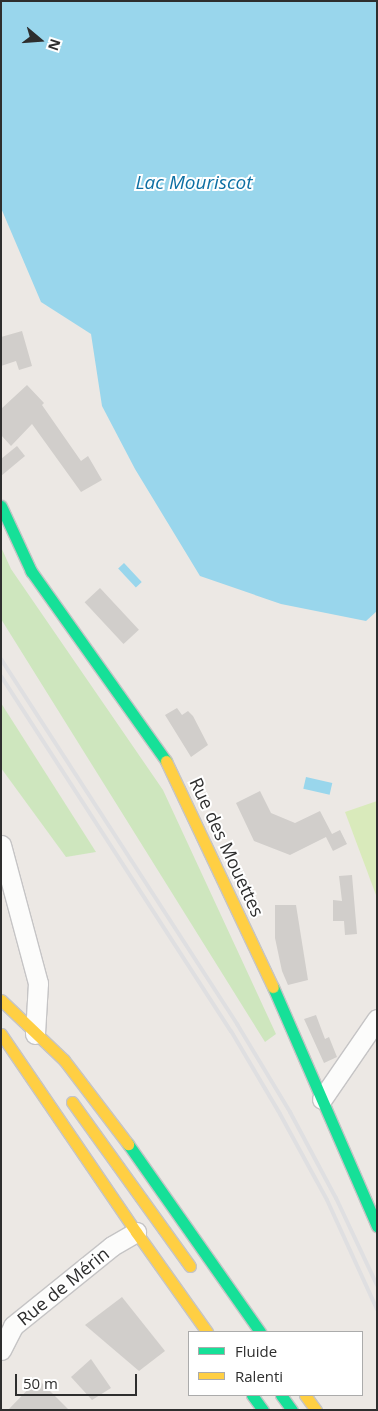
<!DOCTYPE html>
<html>
<head>
<meta charset="utf-8">
<style>
  body { margin:0 }
  #map { position:relative; width:378px; height:1411px; overflow:hidden; background:#ece8e4; font-family:"Open Sans",sans-serif }
  div>[style] { position:absolute }
  .green>* { inset:0; background:#cee6be }
  .pitch>* { inset:0; background:#d9eabb }
  .water>* { inset:0; background:#99d6ec; transform-origin:0 0 }
  .building>* { inset:0; background:#d1cecb; transform-origin:0 0 }
  .roads { filter:drop-shadow(1px 0 #c5c4c5) drop-shadow(-1px 0 #c5c4c5) drop-shadow(0 1px #c5c4c5) drop-shadow(0 -1px #c5c4c5) }
  .street>* { height:19px; margin:-9.5px; padding:0 9.5px; transform-origin:9.5px; border-radius:9.5px; background:#fcfcfb }
  .fast>* { height:11px; margin:-5.5px; padding:0 5.5px; transform-origin:5.5px; border-radius:5.5px; background:#16e098 }
  .slow>* { height:11px; margin:-5.5px; padding:0 5.5px; transform-origin:5.5px; border-radius:5.5px; background:#ffcf43 }
  .rail>* { height:4px; margin:-2px; padding:0 2px; transform-origin:2px; border-radius:2px; background:#dfdfe1 }
  span { translate:-50% -50%; white-space:nowrap; text-align:center; line-height:1.15; -webkit-text-stroke:4px #fff; paint-order:stroke }
  .street-label { font-size:18px; color:#2e2e2e }
  .water-label { font-size:19px; color:#0d6fa3; font-style:italic }
  .frame { position:absolute; inset:0; border:2px solid #2e2e2e; pointer-events:none }
  .legend { position:absolute; left:188px; top:1331px; width:175px; height:65px; box-sizing:border-box; background:#fff; border:1px solid #ababab; margin:0; padding:6px 9px; list-style:none; font-size:15px; color:#2e2e2e }
  .legend li { display:flex; align-items:center; gap:10px; height:25px }
  .legend b { width:25px; border:1px solid #ababab }
  .north { position:absolute; left:15px; top:15px; width:50px; height:50px; -webkit-text-stroke:4px #fff; paint-order:stroke; rotate:108deg; font-size:14px; font-weight:700; line-height:20px; text-align:center; color:#2e2e2e }
  .north::after { content:''; display:block; margin:auto; width:18px; height:22px; background:#2e2e2e; clip-path:polygon(50% 0,100% 100%,50% 72%,0 100%) }
  .scale { position:absolute; left:15px; top:1374px; width:122px; height:22px; box-sizing:border-box; border:2px solid #2e2e2e; border-top:0; padding-left:6px; font-size:15px; line-height:18px; white-space:nowrap; color:#2e2e2e; -webkit-text-stroke:4px #fff; paint-order:stroke }
</style>
</head>
<body>
<div id="map">
  <div class="green">
    <div style="clip-path:polygon(1px 547px,11px 569px,163px 790px,276px 1034px,265px 1042px,1px 619px)"></div>
    <div style="clip-path:polygon(1px 703px,96px 852px,66px 857px,1px 768px)"></div>
  </div>
  <div class="pitch">
    <div style="clip-path:polygon(377px 801px,377px 894px,376px 895px,345px 812px)"></div>
  </div>
  <div class="water">
    <div style="clip-path:polygon(1px 1px,377px 1px,377px 611px,366px 621px,281px 604px,200px 576px,135px 469px,102px 406px,91px 334px,41px 302px,1px 208px)"></div>
    <div style="left:124px;top:563px;width:26px;height:8px;rotate:47deg"></div>
    <div style="left:306px;top:777px;width:27px;height:12px;rotate:13deg"></div>
  </div>
  <div class="building">
    <div style="clip-path:polygon(22px 331px,32px 366px,19px 370px,16px 361px,1px 366px,1px 337px)"></div>
    <div style="clip-path:polygon(27px 385px,44px 403px,42px 405px,81px 461px,88px 456px,102px 480px,81px 492px,32px 424px,11px 446px,1px 435px,1px 409px)"></div>
    <div style="clip-path:polygon(17px 446px,25px 456px,1px 476px,1px 459px)"></div>
    <div style="left:100px;top:588px;width:57px;height:21px;rotate:47deg"></div>
    <div style="clip-path:polygon(177px 708px,182px 715px,188px 711px,193px 716px,208px 745px,191px 757px,165px 715px)"></div>
    <div style="clip-path:polygon(260px 791px,271px 813px,295px 823px,320px 811px,332px 834px,340px 830px,347px 844px,333px 851px,326px 837px,290px 855px,254px 841px,236px 803px)"></div>
    <div style="clip-path:polygon(352px 875px,357px 934px,345px 935px,344px 921px,333px 921px,333px 900px,342px 901px,339px 876px)"></div>
    <div style="clip-path:polygon(275px 905px,296px 905px,308px 980px,288px 985px,282px 971px,275px 938px)"></div>
    <div style="clip-path:polygon(316px 1015px,325px 1039px,329px 1037px,337px 1057px,324px 1063px,304px 1019px)"></div>
    <div style="clip-path:polygon(122px 1297px,165px 1351px,139px 1371px,85px 1325px)"></div>
    <div style="clip-path:polygon(91px 1359px,111px 1388px,92px 1400px,71px 1377px)"></div>
    <div style="clip-path:polygon(38px 1379px,69px 1410px,8px 1410px)"></div>
  </div>
  <div class="roads">
    <div class="street">
      <div style="left:1px;top:845px;width:143px;rotate:75deg"></div>
      <div style="left:38px;top:983px;width:51px;rotate:93.4deg"></div>
      <div style="left:322px;top:1099px;width:97px;rotate:-55.5deg"></div>
      <div style="left:1px;top:1350px;width:27px;rotate:-63deg"></div>
      <div style="left:13px;top:1326px;width:127px;rotate:-38.9deg"></div>
      <div style="left:112px;top:1246px;width:28px;rotate:-30deg"></div>
    </div>
    <div class="fast">
      <div style="left:1px;top:506px;width:72px;rotate:65.2deg"></div>
      <div style="left:31px;top:571px;width:233px;rotate:54.6deg"></div>
      <div style="left:273px;top:987px;width:261px;rotate:66.5deg"></div>
      <div style="left:128px;top:1144px;width:230px;rotate:54.9deg"></div>
      <div style="left:252px;top:1395px;width:19px;rotate:54deg"></div>
      <div style="left:281px;top:1395px;width:19px;rotate:54deg"></div>
    </div>
    <div class="slow">
      <div style="left:166px;top:761px;width:250px;rotate:64.7deg"></div>
      <div style="left:1px;top:1000px;width:87px;rotate:43.6deg"></div>
      <div style="left:64px;top:1060px;width:106px;rotate:52.7deg"></div>
      <div style="left:1px;top:1034px;width:240px;rotate:55.7deg"></div>
      <div style="left:72px;top:1102px;width:202px;rotate:54.3deg"></div>
      <div style="left:136px;top:1232px;width:123px;rotate:54.6deg"></div>
      <div style="left:305px;top:1395px;width:19px;rotate:54deg"></div>
    </div>
  </div>
  <div class="rail">
    <div style="left:1px;top:659px;width:435px;rotate:57.1deg"></div>
    <div style="left:237px;top:1024px;width:103px;rotate:58.9deg"></div>
    <div style="left:290px;top:1112px;width:98px;rotate:61.9deg"></div>
    <div style="left:336px;top:1198px;width:96px;rotate:64.8deg"></div>
    <div style="left:1px;top:676px;width:423px;rotate:57.1deg"></div>
    <div style="left:231px;top:1031px;width:96px;rotate:59.4deg"></div>
    <div style="left:280px;top:1114px;width:98px;rotate:61.3deg"></div>
    <div style="left:327px;top:1200px;width:120px;rotate:65.4deg"></div>
  </div>
  <div class="street-label">
    <span style="left:227px;top:847px;rotate:65deg">Rue des Mouettes</span>
    <span style="left:63px;top:1286px;rotate:-39deg">Rue de Mérin</span>
  </div>
  <div class="water-label">
    <span style="left:194px;top:183px">Lac Mouriscot</span>
  </div>
  <div class="frame"></div>
  <ul class="legend">
  <li><b style="height:6px;background:#16e098"></b>Fluide</li>
  <li><b style="height:6px;background:#ffcf43"></b>Ralenti</li>
  </ul>
  <div class="north">N</div>
  <div class="scale">50 m</div>
</div>
</body>
</html>
